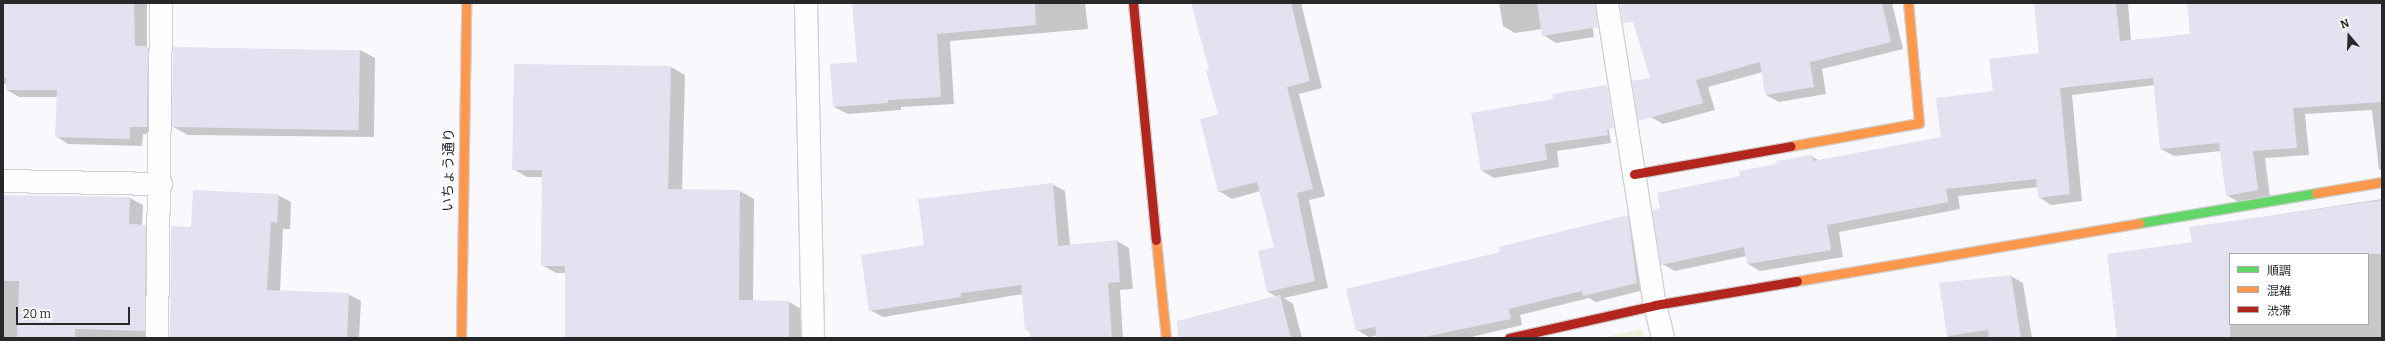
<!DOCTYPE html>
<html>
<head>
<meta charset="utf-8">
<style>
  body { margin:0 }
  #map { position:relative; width:2385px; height:341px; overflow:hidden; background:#f9f9fd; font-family:Bitter,"Noto Sans JP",serif }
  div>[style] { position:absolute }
  .green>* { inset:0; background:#ecefd9 }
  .shadow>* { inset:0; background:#0003 }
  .building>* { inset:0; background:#e2e2f0; transform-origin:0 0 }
  .roads { filter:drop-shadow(1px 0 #d1d1d4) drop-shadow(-1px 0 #d1d1d4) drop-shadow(0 1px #d1d1d4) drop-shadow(0 -1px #d1d1d4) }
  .street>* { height:22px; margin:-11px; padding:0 11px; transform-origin:11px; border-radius:11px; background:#fefeff }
  .fast>* { height:9px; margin:-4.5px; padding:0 4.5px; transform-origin:4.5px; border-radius:4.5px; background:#63d668 }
  .slow>* { height:9px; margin:-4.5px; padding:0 4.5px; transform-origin:4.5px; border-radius:4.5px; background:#ff974d }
  .jam>* { height:9px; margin:-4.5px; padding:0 4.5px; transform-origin:4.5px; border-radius:4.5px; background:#b3261e }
  span { translate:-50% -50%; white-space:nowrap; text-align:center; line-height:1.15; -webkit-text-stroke:4px #fff; paint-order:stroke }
  .street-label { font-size:14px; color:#28282b }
  .frame { position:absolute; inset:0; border:4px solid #28282b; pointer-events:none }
  .legend { position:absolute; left:2229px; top:253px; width:140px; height:72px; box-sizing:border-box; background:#fff; border:1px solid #a9a9aa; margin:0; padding:5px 7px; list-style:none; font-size:12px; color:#28282b }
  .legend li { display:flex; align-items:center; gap:8px; height:20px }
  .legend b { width:20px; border:1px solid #a9a9aa }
  .north { position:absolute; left:2329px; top:16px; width:40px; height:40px; -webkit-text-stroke:3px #fff; paint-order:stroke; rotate:341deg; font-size:11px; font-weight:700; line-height:16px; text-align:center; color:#28282b }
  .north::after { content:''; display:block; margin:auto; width:14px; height:18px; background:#28282b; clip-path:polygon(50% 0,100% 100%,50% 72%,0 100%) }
  .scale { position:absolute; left:16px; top:307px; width:114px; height:18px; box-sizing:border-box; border:2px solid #28282b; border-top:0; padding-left:5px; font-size:12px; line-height:14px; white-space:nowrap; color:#28282b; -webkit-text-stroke:3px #fff; paint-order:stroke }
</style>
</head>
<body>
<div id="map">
  <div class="green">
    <div style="clip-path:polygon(1642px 329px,1645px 338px,1600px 338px)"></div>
  </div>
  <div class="shadow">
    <div style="clip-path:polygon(3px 3px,147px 3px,147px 47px,160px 55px,159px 134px,143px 134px,142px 146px,68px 144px,56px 136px,58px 97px,19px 97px,7px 90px,7px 84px,3px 84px)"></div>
    <div style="clip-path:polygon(853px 3px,1085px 3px,1088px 29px,950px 41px,954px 104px,901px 107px,901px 110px,848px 114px,834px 107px,858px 63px)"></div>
    <div style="clip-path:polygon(1192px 3px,1301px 3px,1322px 88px,1299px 94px,1325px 196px,1309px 200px,1328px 288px,1284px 298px,1293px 304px,1302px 338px,1208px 338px,1277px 297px,1268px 292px,1275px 248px,1260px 191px,1232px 199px,1219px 191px,1219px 114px,1211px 70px)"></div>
    <div style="clip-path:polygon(1499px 3px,1589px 3px,1594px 37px,1556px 43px,1543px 35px,1542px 29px,1515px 33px,1503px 26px)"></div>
    <div style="clip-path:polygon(1636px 3px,1892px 3px,1903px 49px,1822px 69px,1826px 94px,1779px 102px,1766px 95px,1763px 72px,1708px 87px,1715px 110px,1663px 124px,1651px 117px,1651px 79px)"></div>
    <div style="clip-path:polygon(2035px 3px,2128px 3px,2131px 41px,2191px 34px,2188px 3px,2382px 3px,2382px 171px,2379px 169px,2372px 110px,2305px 114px,2309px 155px,2265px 158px,2270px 197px,2239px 202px,2226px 195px,2221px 151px,2174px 156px,2161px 149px,2155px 85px,2072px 95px,2082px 201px,2051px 205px,2039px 197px,2038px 187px,1958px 196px,1960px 209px,1839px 232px,1843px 257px,1760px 271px,1748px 264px,1746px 256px,1675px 271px,1662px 264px,1661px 208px,1742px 176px,1811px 156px,1820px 161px,1942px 138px,2040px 54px)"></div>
    <div style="clip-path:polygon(360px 50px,375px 58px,374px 137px,188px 135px,173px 127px)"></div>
    <div style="clip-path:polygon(515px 65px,671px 67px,685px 75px,682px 190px,740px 191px,754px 199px,753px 301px,789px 302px,803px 310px,803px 338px,566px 338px,566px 273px,556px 273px,542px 265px,543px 177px,527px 177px,513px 169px)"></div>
    <div style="clip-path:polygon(1604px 96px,1611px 143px,1557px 151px,1559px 167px,1494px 178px,1482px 171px)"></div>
    <div style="clip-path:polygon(1052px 184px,1065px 191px,1070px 245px,1117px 241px,1129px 248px,1133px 289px,1120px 290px,1123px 338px,1031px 338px,1031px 332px,1026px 329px,1023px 294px,883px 317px,870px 310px,925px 246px)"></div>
    <div style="clip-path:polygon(278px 195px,291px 202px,290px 229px,283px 229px,280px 291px,348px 294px,361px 301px,359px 338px,171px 338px,192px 228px)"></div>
    <div style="clip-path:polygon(evenodd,2382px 195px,2382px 338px,2118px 338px,2193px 243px,2190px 228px,2382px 199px,2382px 195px,2230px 254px,2368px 254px,2368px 324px,2230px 324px,2230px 254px)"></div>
    <div style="clip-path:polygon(3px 196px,130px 198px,143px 205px,142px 225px,158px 233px,157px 338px,3px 338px)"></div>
    <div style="clip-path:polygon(1628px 216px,1639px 223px,1648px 289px,1596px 302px,1589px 298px,1520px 315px,1522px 325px,1467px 338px,1378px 338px,1378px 335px,1369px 337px,1357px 330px,1501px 253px)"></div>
    <div style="clip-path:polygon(2011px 276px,2023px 283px,2032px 338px,1948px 338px,1940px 284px)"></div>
  </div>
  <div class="building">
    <div style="clip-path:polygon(3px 3px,134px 3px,135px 46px,148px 46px,147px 127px,130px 127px,130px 139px,55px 137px,57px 90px,6px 90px,6px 78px,3px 78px)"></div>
    <div style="clip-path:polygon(852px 3px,1035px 3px,1036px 25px,937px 34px,941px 97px,888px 100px,888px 103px,833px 107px,830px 64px,857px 62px)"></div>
    <div style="clip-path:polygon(1191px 3px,1291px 3px,1310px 81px,1287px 87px,1313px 189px,1297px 193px,1315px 281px,1267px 292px,1258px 251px,1274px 247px,1257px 182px,1218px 192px,1200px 119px,1218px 114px,1206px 71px,1209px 70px)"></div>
    <div style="clip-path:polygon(1537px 3px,1595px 3px,1598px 27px,1542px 36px)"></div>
    <div style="clip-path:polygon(1620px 3px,1882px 3px,1891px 42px,1810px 62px,1814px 87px,1765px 95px,1760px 62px,1696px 80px,1703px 103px,1638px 121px,1632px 81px,1650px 78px,1633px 22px,1623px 23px)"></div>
    <div style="clip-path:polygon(2034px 3px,2116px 3px,2120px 41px,2190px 34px,2187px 3px,2382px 3px,2382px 102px,2293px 108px,2297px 148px,2253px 151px,2258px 190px,2226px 196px,2219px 143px,2160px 149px,2153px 78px,2060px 88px,2070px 194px,2038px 198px,2036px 179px,1946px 189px,1948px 202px,1827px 225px,1831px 250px,1747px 264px,1744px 247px,1661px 265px,1652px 210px,1660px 208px,1657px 193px,1740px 176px,1739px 171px,1777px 164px,1776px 161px,1812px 155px,1813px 161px,1941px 137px,1936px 98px,1993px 91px,1989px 59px,2039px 53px)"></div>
    <div style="left:173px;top:47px;width:187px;height:80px;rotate:1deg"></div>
    <div style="clip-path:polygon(514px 64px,671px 66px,668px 189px,740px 190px,739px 300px,789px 301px,789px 338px,565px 338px,565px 266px,541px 266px,542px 170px,512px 170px)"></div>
    <div style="clip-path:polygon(1607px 85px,1614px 128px,1607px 130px,1608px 135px,1545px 144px,1547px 160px,1481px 171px,1471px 113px,1553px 99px,1552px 94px)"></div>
    <div style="clip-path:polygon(1053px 183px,1058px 246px,1117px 240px,1120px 282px,1108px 283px,1112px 338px,1030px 338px,1030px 330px,1025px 330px,1021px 285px,961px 293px,961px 297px,869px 311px,861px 255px,924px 245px,918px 199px)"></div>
    <div style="clip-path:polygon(193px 190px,279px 194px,277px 223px,271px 222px,267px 290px,349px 293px,347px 338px,170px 338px,171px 226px,191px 227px)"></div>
    <div style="clip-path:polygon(3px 195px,130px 197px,129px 224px,146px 225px,145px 331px,75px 329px,75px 338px,17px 338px,19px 281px,3px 281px)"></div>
    <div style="clip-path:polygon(2382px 200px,2382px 254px,2230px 254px,2230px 338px,2117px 338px,2107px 254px,2192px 242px,2189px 227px)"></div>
    <div style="clip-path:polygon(1628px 215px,1637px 283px,1583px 296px,1582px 291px,1509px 309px,1511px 319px,1419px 338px,1377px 338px,1375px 327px,1356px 331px,1346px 289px,1500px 252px,1499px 247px)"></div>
    <div style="clip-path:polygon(2011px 275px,2021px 338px,1989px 338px,1988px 330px,1947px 336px,1939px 283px)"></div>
    <div style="clip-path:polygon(1280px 295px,1291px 338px,1178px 338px,1177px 321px)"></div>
  </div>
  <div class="roads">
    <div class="street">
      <div style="left:806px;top:3px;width:335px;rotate:88.8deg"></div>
      <div style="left:1607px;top:3px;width:306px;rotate:81deg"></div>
      <div style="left:1655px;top:305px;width:34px;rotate:76deg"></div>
      <div style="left:3px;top:181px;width:158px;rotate:1.1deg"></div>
      <div style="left:157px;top:338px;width:335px;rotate:-89.3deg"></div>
    </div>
    <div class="fast">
      <div style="left:2139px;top:223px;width:180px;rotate:-9.6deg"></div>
    </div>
    <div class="slow">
      <div style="left:1791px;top:146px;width:130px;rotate:-10.2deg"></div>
      <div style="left:1919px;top:123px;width:121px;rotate:-95.2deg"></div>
      <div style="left:2316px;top:193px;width:67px;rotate:-9.5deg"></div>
      <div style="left:1156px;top:240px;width:99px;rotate:84.2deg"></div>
      <div style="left:1797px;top:281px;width:347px;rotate:-9.6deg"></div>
      <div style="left:461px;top:338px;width:335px;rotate:-89.1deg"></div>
    </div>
    <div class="jam">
      <div style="left:1133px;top:3px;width:238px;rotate:84.5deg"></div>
      <div style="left:1634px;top:174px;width:159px;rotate:-10.1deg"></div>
      <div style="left:1509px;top:338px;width:150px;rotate:-12.7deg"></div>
      <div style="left:1655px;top:305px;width:144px;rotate:-9.6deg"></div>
    </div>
  </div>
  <div class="street-label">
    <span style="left:449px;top:170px;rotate:-89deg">いちょう通り</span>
  </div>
  <div class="frame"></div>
  <ul class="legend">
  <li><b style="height:5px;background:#63d668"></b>順調</li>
  <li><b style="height:5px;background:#ff974d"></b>混雑</li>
  <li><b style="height:5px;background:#b3261e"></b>渋滞</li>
  </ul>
  <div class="north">N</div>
  <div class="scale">20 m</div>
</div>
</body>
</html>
